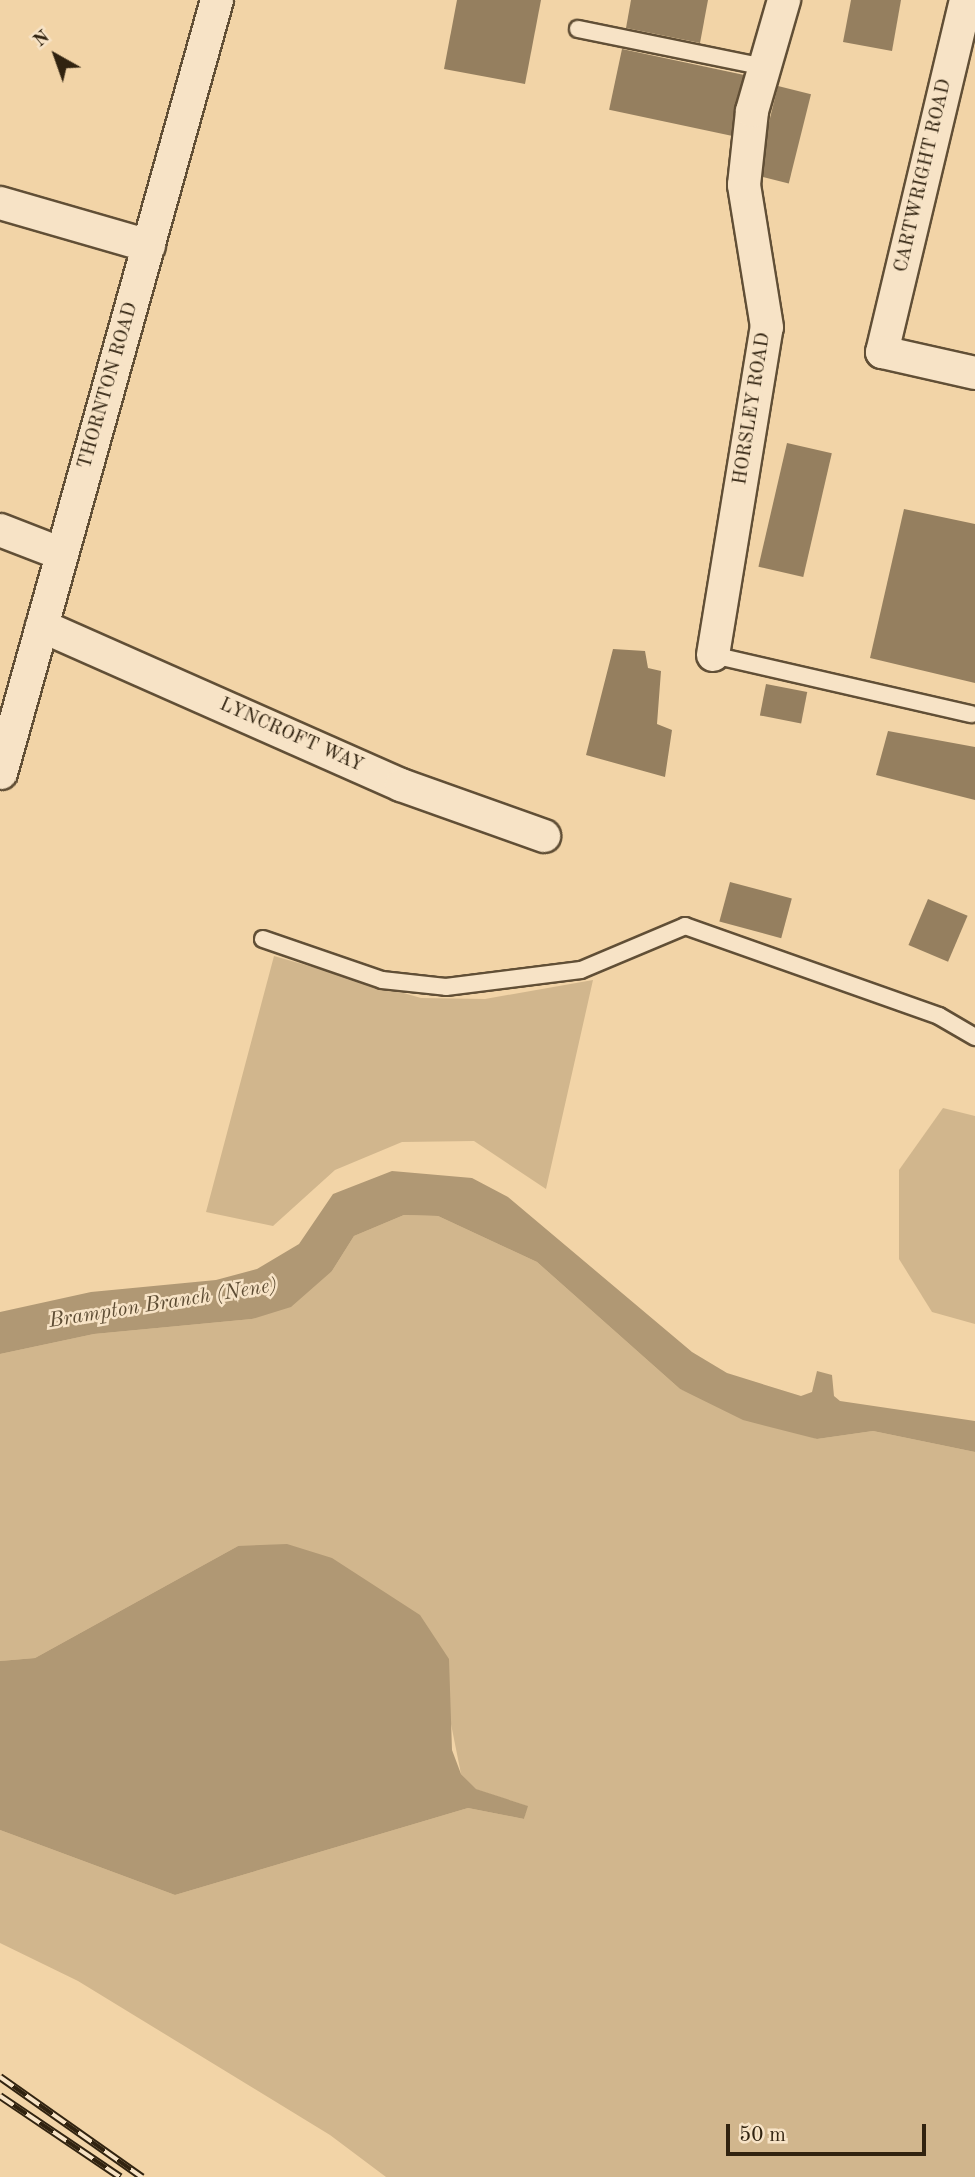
<!DOCTYPE html>
<html>
<head>
<meta charset="utf-8">
<style>
  body { margin:0 }
  #map { position:relative; width:975px; height:2177px; overflow:hidden; background:#f2d4a7; font-family:"Old Standard TT",serif }
  div>[style] { position:absolute }
  .green>* { inset:0; background:#d1b68d }
  .water>* { inset:0; background:#b09874 }
  .building>* { inset:0; background:#957f5f; transform-origin:0 0 }
  .roads { filter:drop-shadow(2px 0 #614f36) drop-shadow(-2px 0 #614f36) drop-shadow(0 2px #614f36) drop-shadow(0 -2px #614f36) }
  .service>* { height:16px; margin:-8px; padding:0 8px; transform-origin:8px; border-radius:8px; background:#f7e3c6 }
  .minor>* { height:32px; margin:-16px; padding:0 16px; transform-origin:16px; border-radius:16px; background:#f7e3c6 }
  .rail>* { height:8px; margin-top:-4px; transform-origin:0; background:repeating-linear-gradient(90deg,#f7e3c6 0 16px,#312310 0 32px); box-sizing:border-box; border-block:2px solid #312310 }
  span { translate:-50% -50%; white-space:nowrap; text-align:center; line-height:1.15; -webkit-text-stroke:5px #f7e3c6; paint-order:stroke }
  .street-label { font-size:19px; color:#312310 }
  .water-label { font-size:21px; color:#5d4c33; font-style:italic }
  .north { position:absolute; left:21px; top:21px; width:70px; height:70px; -webkit-text-stroke:5px #f7e3c6; paint-order:stroke; rotate:320deg; font-size:19px; font-weight:700; line-height:28px; text-align:center; color:#312310 }
  .north::after { content:''; display:block; margin:auto; width:24px; height:32px; background:#312310; clip-path:polygon(50% 0,100% 100%,50% 72%,0 100%) }
  .scale { position:absolute; left:726px; top:2124px; width:200px; height:32px; box-sizing:border-box; border:4px solid #312310; border-top:0; padding-left:9px; font-size:21px; line-height:24px; white-space:nowrap; color:#312310; -webkit-text-stroke:5px #f7e3c6; paint-order:stroke }
</style>
</head>
<body>
<div id="map">
  <div class="green">
    <div style="clip-path:polygon(274px 956px,421px 998px,485px 999px,593px 980px,546px 1189px,474px 1141px,402px 1142px,335px 1170px,273px 1226px,206px 1212px)"></div>
    <div style="clip-path:polygon(943px 1108px,975px 1116px,975px 1324px,932px 1312px,899px 1259px,899px 1170px)"></div>
    <div style="clip-path:polygon(404px 1215px,438px 1216px,537px 1262px,680px 1389px,817px 1439px,873px 1431px,975px 1452px,975px 2177px,386px 2177px,330px 2135px,78px 1981px,0 1943px,0 1830px,175px 1895px,468px 1808px,524px 1819px,527px 1806px,475px 1789px,461px 1774px,451px 1724px,238px 1546px,35px 1658px,0 1661px,0 1354px,94px 1334px,252px 1319px,332px 1271px,354px 1236px)"></div>
  </div>
  <div class="water">
    <div style="clip-path:polygon(392px 1171px,472px 1178px,508px 1197px,692px 1352px,727px 1373px,801px 1396px,812px 1392px,817px 1371px,832px 1375px,834px 1396px,840px 1401px,975px 1421px,975px 1452px,873px 1431px,817px 1439px,743px 1420px,680px 1389px,537px 1262px,438px 1216px,404px 1215px,354px 1236px,332px 1271px,291px 1307px,252px 1319px,94px 1334px,0 1354px,0 1312px,91px 1292px,216px 1280px,257px 1269px,299px 1244px,333px 1194px)"></div>
    <div style="clip-path:polygon(287px 1544px,332px 1558px,420px 1615px,449px 1659px,452px 1750px,461px 1774px,476px 1789px,528px 1806px,524px 1819px,468px 1808px,175px 1895px,0 1830px,0 1661px,35px 1658px,238px 1546px)"></div>
  </div>
  <div class="building">
    <div style="clip-path:polygon(457px 0,541px 0,525px 84px,444px 69px)"></div>
    <div style="clip-path:polygon(631px 0,708px 0,700px 43px,626px 28px)"></div>
    <div style="clip-path:polygon(851px 0,901px 0,892px 51px,843px 42px)"></div>
    <div style="left:622px;top:49px;width:125px;height:62px;rotate:12deg"></div>
    <div style="left:778px;top:86px;width:34px;height:92px;rotate:14deg"></div>
    <div style="left:787px;top:443px;width:46px;height:127px;rotate:13deg"></div>
    <div style="clip-path:polygon(904px 509px,975px 524px,975px 683px,870px 658px)"></div>
    <div style="clip-path:polygon(613px 649px,645px 651px,648px 668px,661px 671px,657px 724px,672px 730px,665px 777px,586px 755px)"></div>
    <div style="left:766px;top:684px;width:42px;height:32px;rotate:11deg"></div>
    <div style="clip-path:polygon(888px 731px,975px 747px,975px 800px,876px 775px)"></div>
    <div style="left:730px;top:882px;width:64px;height:41px;rotate:15deg"></div>
    <div style="left:928px;top:899px;width:43px;height:50px;rotate:23deg"></div>
  </div>
  <div class="roads">
    <div class="service">
      <div style="left:578px;top:29px;width:190px;rotate:11.5deg"></div>
      <div style="left:713px;top:655px;width:265px;rotate:12.9deg"></div>
      <div style="left:263px;top:939px;width:126px;rotate:19deg"></div>
      <div style="left:382px;top:980px;width:64px;rotate:6.2deg"></div>
      <div style="left:446px;top:987px;width:136px;rotate:-7.2deg"></div>
      <div style="left:581px;top:970px;width:113px;rotate:-22.9deg"></div>
      <div style="left:685px;top:926px;width:269px;rotate:19.5deg"></div>
      <div style="left:939px;top:1016px;width:42px;rotate:30.3deg"></div>
    </div>
    <div class="minor">
      <div style="left:966px;top:0;width:362px;rotate:103.4deg"></div>
      <div style="left:882px;top:352px;width:95px;rotate:12.7deg"></div>
      <div style="left:0;top:203px;width:155px;rotate:16.1deg"></div>
      <div style="left:0;top:530px;width:66px;rotate:21.2deg"></div>
      <div style="left:42px;top:626px;width:393px;rotate:23.9deg"></div>
      <div style="left:401px;top:785px;width:152px;rotate:19.6deg"></div>
      <div style="left:713px;top:655px;width:332px;rotate:-80.7deg"></div>
      <div style="left:767px;top:327px;width:144px;rotate:-99.2deg"></div>
      <div style="left:744px;top:185px;width:74px;rotate:-83.8deg"></div>
      <div style="left:752px;top:111px;width:116px;rotate:-73.9deg"></div>
      <div style="left:1px;top:773px;width:803px;rotate:-74.39deg"></div>
    </div>
  </div>
  <div class="rail">
    <div style="left:0;top:2077px;width:174px;rotate:35.2deg"></div>
    <div style="left:0;top:2096px;width:145px;rotate:34deg"></div>
  </div>
  <div class="street-label">
    <span style="left:924px;top:176px;rotate:-77deg">CARTWRIGHT ROAD</span>
    <span style="left:109px;top:386px;rotate:-74deg">THORNTON ROAD</span>
    <span style="left:753px;top:409px;rotate:-81deg">HORSLEY ROAD</span>
    <span style="left:291px;top:736px;rotate:24deg">LYNCROFT WAY</span>
  </div>
  <div class="water-label">
    <span style="left:163px;top:1304px;rotate:-9deg">Brampton Branch (Nene)</span>
  </div>
  <div class="north">N</div>
  <div class="scale">50 m</div>
</div>
</body>
</html>
